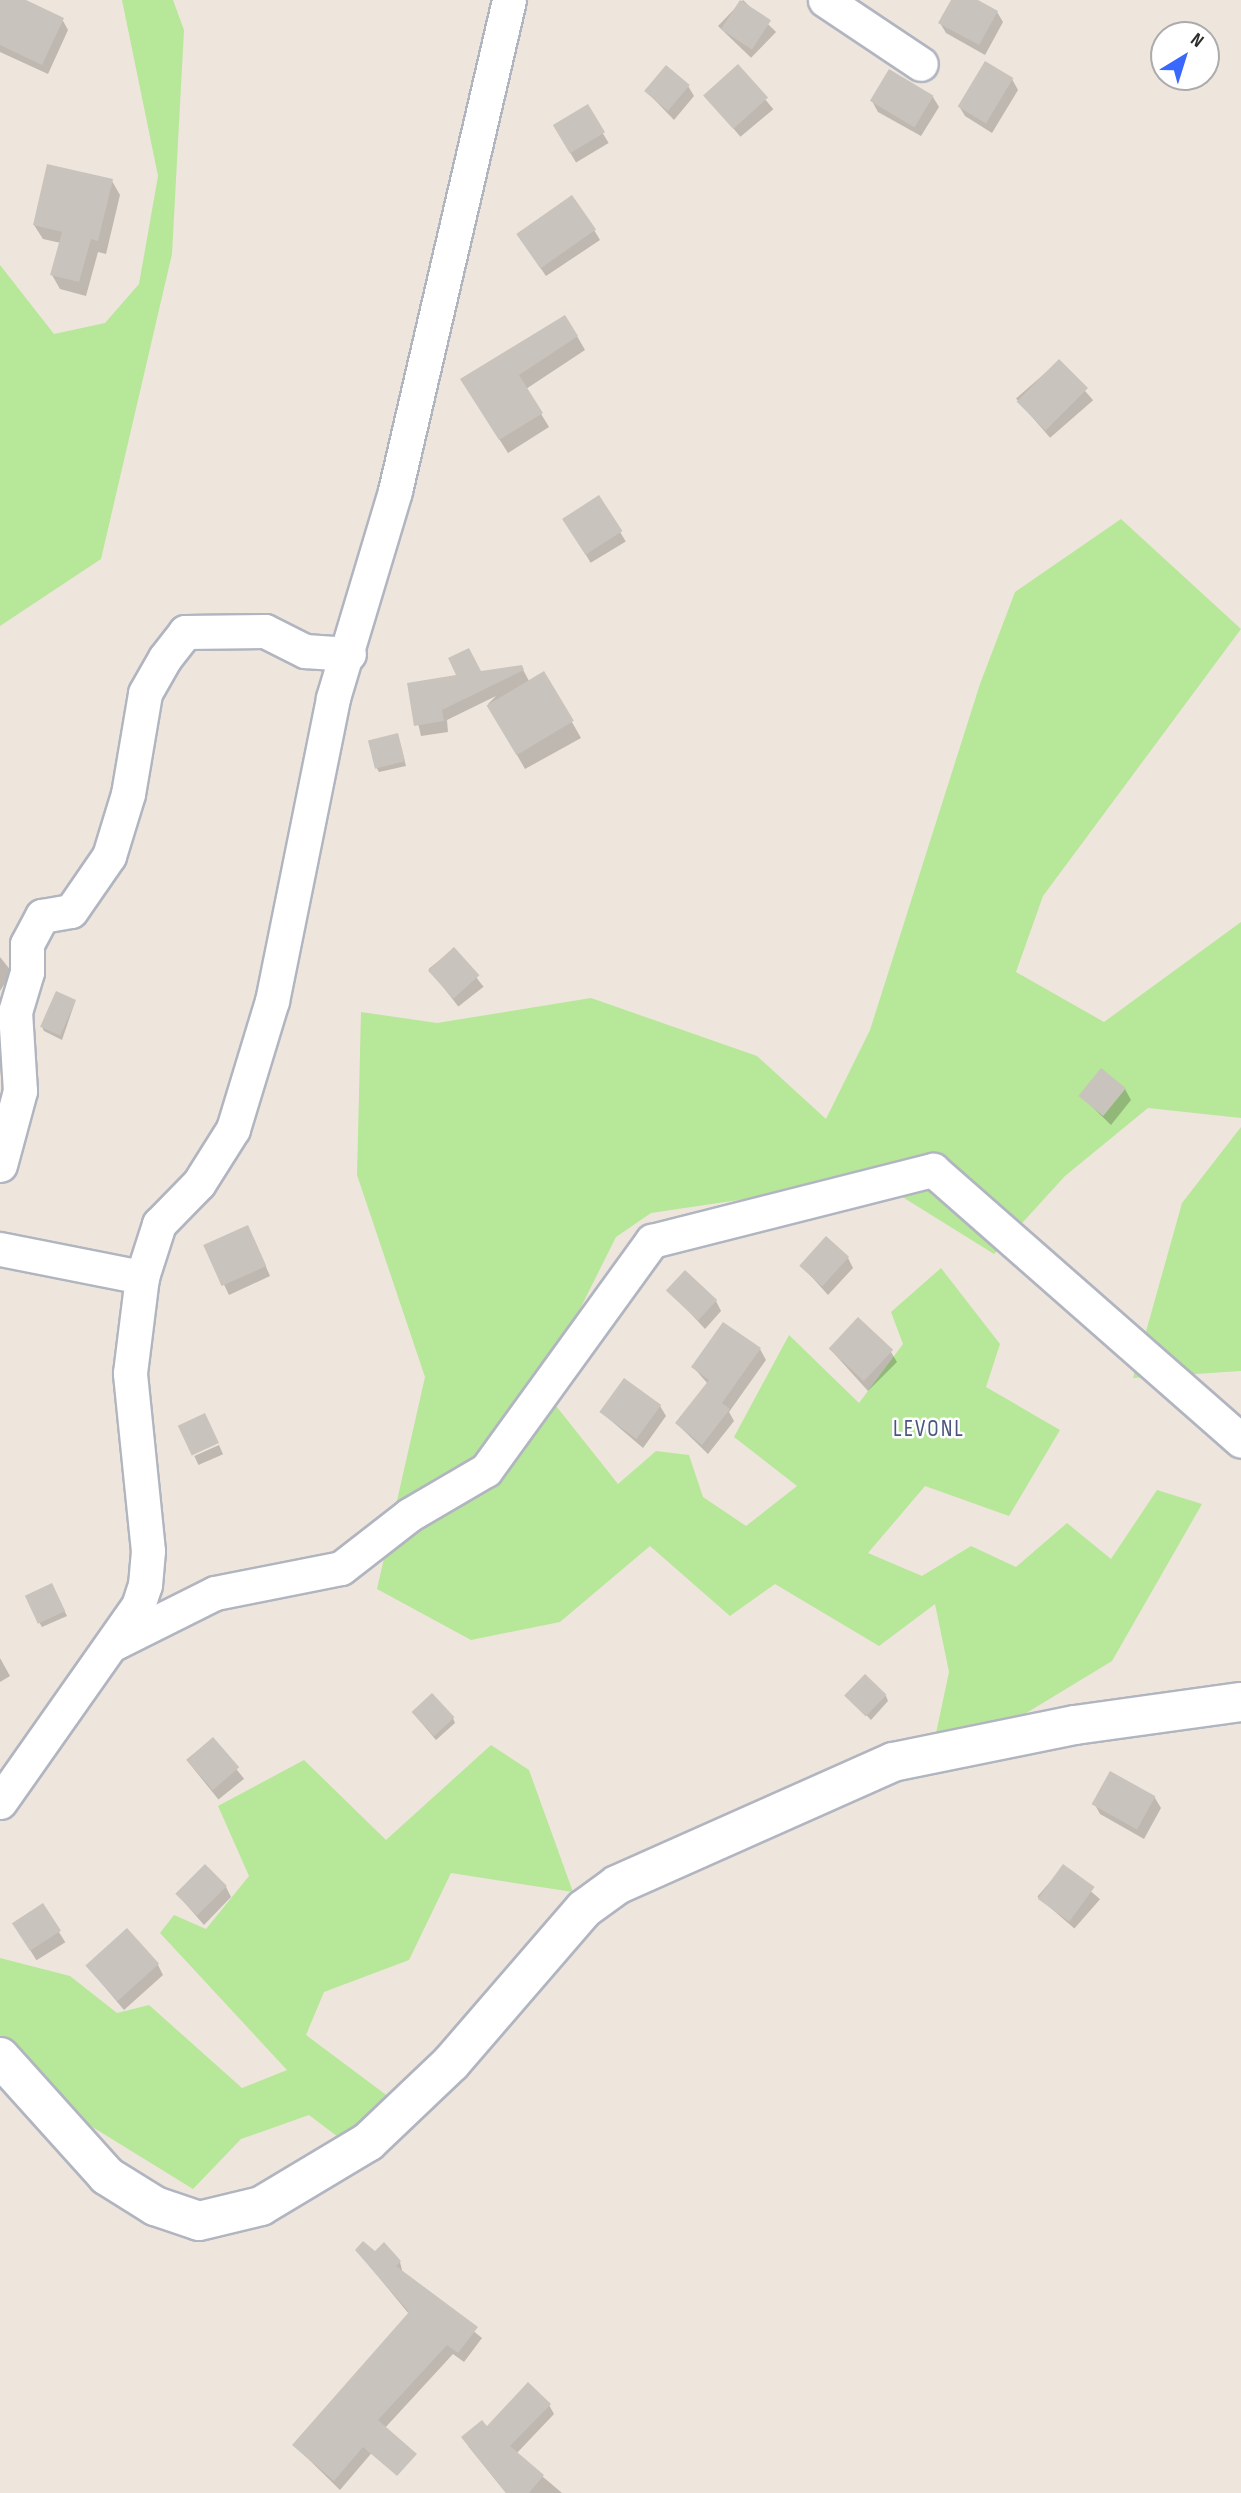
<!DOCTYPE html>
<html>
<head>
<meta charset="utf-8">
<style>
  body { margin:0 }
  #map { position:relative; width:1241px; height:2493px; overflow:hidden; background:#eee6dd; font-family:"Sofia Sans Condensed",sans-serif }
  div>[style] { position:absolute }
  .green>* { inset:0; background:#b7e798 }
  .shadow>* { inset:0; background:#0003; transform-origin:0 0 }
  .building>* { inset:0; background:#c9c3bd; transform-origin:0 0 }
  .roads { filter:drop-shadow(2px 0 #b1b5c0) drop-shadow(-2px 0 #b1b5c0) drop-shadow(0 2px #b1b5c0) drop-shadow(0 -2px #b1b5c0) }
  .minor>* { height:33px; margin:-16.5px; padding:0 16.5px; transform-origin:16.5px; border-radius:16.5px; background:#fff }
  .tertiary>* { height:38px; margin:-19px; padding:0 19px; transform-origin:19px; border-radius:19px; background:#fff }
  span { translate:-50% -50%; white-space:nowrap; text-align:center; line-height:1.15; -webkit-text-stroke:5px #fff; paint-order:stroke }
  .quarter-label { font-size:23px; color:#49567f; letter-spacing:2px }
  .north { position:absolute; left:1150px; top:21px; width:70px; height:70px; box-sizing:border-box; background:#fff; border:2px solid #ababab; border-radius:50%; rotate:38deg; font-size:19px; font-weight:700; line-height:28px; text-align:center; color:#2c2c2c }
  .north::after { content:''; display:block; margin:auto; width:24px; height:32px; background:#3968ff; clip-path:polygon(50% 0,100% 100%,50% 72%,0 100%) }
</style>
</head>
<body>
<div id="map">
  <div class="green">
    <div style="clip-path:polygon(122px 0,173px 0,184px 30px,172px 254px,101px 559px,0 626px,0 265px,54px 334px,105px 323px,139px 284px,158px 176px)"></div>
    <div style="clip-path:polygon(1121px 519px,1241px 629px,1043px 896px,1016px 972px,1104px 1022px,1241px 922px,1241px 1118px,1148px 1108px,1065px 1176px,994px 1254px,896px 1193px,780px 1194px,651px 1213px,616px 1237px,541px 1387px,618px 1484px,656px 1451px,689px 1455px,703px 1497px,746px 1526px,797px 1486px,734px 1437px,789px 1335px,859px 1403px,903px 1344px,891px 1312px,941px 1268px,1000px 1344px,986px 1387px,1060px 1430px,1009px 1516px,925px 1486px,868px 1553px,922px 1576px,971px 1546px,1016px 1567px,1067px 1523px,1111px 1559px,1157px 1490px,1202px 1504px,1112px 1661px,1023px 1715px,935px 1738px,949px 1672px,935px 1604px,879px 1646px,775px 1584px,730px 1616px,650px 1546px,560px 1622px,471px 1640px,377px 1589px,425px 1377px,357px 1175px,361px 1012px,437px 1023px,591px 998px,757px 1056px,826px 1119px,870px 1030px,980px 684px,1015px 592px)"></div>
    <div style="clip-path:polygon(1241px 1127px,1241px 1371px,1133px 1378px,1182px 1203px)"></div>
    <div style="clip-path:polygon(491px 1745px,529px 1770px,573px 1892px,451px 1873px,409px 1960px,324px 1992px,306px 2035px,393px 2100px,350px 2146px,309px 2115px,241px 2139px,193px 2189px,0 2070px,0 1958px,70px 1976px,117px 2013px,149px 2005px,242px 2088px,287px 2070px,160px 1933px,174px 1915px,206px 1929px,249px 1876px,218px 1806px,304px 1760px,386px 1840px)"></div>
  </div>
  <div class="shadow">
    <div style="clip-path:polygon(0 0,22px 0,62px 19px,68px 30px,48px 74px,0 52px)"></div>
    <div style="left:743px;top:0;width:46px;height:36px;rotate:44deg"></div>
    <div style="clip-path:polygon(953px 0,975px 0,997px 12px,1003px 22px,985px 55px,946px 33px,940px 23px)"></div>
    <div style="left:738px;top:67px;width:55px;height:43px;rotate:50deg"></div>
    <div style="clip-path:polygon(1012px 79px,1018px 90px,992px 133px,965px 116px,959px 106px)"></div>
    <div style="clip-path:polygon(688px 86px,694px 96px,674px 120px,646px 91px)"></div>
    <div style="clip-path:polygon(933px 97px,939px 107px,921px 136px,878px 112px,872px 101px)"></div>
    <div style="left:587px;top:107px;width:42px;height:38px;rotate:59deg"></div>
    <div style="clip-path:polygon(112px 181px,120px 195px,106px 254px,98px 252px,86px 296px,60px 289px,52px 275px,61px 243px,43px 239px,34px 225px)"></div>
    <div style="clip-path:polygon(594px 230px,600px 240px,546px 276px,524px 244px)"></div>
    <div style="clip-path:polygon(577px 336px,585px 350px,526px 389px,549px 427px,508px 453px,470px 393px)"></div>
    <div style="left:1059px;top:361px;width:52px;height:57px;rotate:49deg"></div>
    <div style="left:599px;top:497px;width:52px;height:41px;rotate:59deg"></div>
    <div style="clip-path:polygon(521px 666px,529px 681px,544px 673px,581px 738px,525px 769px,488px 704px,496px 696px,447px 720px,448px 732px,421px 736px,409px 684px)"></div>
    <div style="clip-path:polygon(398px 735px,406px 766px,379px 772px,376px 767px)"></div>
    <div style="left:454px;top:949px;width:48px;height:32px;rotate:52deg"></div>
    <div style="clip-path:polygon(0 957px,12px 972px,0 991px)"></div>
    <div style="clip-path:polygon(75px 1002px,62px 1040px,44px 1031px,42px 1027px)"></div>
    <div style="clip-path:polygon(1125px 1089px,1131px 1100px,1111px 1125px,1081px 1096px)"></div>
    <div style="clip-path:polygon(253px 1237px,270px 1276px,229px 1295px,205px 1245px)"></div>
    <div style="clip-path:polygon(848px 1258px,853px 1268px,828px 1295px,801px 1265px)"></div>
    <div style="clip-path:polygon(669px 1290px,716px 1301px,721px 1311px,705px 1329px)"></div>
    <div style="clip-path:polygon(760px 1349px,766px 1360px,729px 1412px,734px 1421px,708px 1454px,677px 1424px,708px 1384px,693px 1367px)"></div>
    <div style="clip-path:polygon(830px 1349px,891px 1352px,897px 1362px,868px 1391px)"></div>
    <div style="clip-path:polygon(660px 1406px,666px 1416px,643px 1448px,602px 1413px)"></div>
    <div style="left:219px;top:1445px;width:10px;height:27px;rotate:66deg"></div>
    <div style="clip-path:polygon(54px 1590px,67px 1616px,42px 1627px,39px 1622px)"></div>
    <div style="clip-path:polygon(0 1658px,10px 1676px,0 1682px)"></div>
    <div style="clip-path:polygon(847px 1695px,886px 1696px,888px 1701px,871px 1720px)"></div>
    <div style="clip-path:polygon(413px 1713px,453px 1718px,455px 1723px,436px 1740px)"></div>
    <div style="left:212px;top:1739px;width:51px;height:33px;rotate:51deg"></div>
    <div style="clip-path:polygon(1155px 1798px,1161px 1808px,1144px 1839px,1100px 1814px,1094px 1803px)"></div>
    <div style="left:1063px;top:1867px;width:49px;height:39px;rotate:41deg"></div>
    <div style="clip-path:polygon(226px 1887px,231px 1897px,204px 1925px,177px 1894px)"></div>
    <div style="left:42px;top:1905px;width:44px;height:34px;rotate:58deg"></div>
    <div style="clip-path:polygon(158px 1965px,163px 1975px,124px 2010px,87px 1966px)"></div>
    <div style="clip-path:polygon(357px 2251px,400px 2262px,403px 2274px,482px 2338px,464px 2362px,453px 2354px,384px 2429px,387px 2435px,340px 2490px,294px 2445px,409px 2314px)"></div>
    <div style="clip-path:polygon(549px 2405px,554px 2414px,516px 2454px,562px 2493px,506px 2493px,468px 2446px,487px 2428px)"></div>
  </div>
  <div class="building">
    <div style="clip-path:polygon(0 0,26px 0,64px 18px,42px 65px,0 45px)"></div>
    <div style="left:740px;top:0;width:37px;height:35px;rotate:33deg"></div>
    <div style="clip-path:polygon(951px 0,978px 0,998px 11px,979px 45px,938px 23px)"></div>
    <div style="left:985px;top:61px;width:33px;height:53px;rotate:31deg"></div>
    <div style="left:738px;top:64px;width:45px;height:47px;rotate:48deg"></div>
    <div style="left:666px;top:65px;width:31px;height:34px;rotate:40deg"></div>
    <div style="left:889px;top:69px;width:52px;height:37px;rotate:31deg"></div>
    <div style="left:588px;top:104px;width:33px;height:41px;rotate:59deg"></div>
    <div style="clip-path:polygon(47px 164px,113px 179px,98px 241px,91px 239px,79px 282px,50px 275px,62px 232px,33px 225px)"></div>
    <div style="left:572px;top:195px;width:42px;height:68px;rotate:55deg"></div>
    <div style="clip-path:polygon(565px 315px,578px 336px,519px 375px,543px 413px,499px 440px,460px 379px)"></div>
    <div style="left:1059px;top:359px;width:41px;height:60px;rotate:45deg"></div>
    <div style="left:599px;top:495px;width:43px;height:44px;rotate:57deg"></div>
    <div style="clip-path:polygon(469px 648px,481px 671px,522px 665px,524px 670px,442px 710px,444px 721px,414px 726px,407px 683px,456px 675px,448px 658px)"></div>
    <div style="left:544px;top:671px;width:58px;height:67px;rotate:59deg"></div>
    <div style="left:398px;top:733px;width:29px;height:31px;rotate:76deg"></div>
    <div style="left:454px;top:947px;width:38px;height:35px;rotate:48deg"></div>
    <div style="left:56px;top:991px;width:22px;height:39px;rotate:24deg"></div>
    <div style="left:1101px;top:1068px;width:32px;height:36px;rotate:39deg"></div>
    <div style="left:248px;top:1225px;width:45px;height:49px;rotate:66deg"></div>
    <div style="left:826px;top:1236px;width:31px;height:40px;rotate:42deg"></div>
    <div style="left:685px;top:1270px;width:44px;height:28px;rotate:43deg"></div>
    <div style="left:858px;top:1317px;width:48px;height:43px;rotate:43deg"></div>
    <div style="clip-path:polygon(723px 1322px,761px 1348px,722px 1403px,730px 1409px,702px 1445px,675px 1423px,709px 1380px,691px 1367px)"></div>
    <div style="left:624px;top:1378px;width:46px;height:42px;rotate:36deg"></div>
    <div style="left:205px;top:1413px;width:33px;height:30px;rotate:65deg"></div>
    <div style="left:52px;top:1583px;width:31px;height:30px;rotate:65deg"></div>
    <div style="left:865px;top:1674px;width:30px;height:30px;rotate:44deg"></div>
    <div style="left:432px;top:1693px;width:33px;height:28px;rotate:47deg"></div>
    <div style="left:213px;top:1737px;width:40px;height:35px;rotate:49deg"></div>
    <div style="left:1110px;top:1771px;width:52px;height:38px;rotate:29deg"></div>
    <div style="left:205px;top:1864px;width:31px;height:42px;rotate:45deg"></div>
    <div style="left:1063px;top:1864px;width:39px;height:43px;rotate:36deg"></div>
    <div style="left:43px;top:1903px;width:33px;height:37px;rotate:57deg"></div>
    <div style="left:127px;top:1928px;width:48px;height:56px;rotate:48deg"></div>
    <div style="clip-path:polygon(363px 2241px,375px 2251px,384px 2242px,401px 2261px,396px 2266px,478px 2327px,458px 2353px,447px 2345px,378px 2420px,417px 2454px,397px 2476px,363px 2447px,334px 2481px,292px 2445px,409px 2312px,355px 2250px)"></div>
    <div style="clip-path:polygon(528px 2382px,551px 2404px,510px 2446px,544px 2475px,529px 2493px,506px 2493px,461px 2437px,482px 2420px,487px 2426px)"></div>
  </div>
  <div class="roads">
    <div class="minor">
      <div style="left:825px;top:0;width:115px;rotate:33.7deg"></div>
      <div style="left:0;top:1165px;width:77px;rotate:-74.9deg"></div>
      <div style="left:20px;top:1091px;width:79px;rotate:-93.6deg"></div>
      <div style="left:15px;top:1012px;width:42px;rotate:-73.3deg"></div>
      <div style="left:27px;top:972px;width:28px;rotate:-90deg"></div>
      <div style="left:27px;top:944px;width:32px;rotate:-62deg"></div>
      <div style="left:42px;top:916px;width:29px;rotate:-10deg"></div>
      <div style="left:71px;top:911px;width:67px;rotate:-55.4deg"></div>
      <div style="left:109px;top:856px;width:65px;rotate:-73deg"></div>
      <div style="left:128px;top:794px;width:102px;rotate:-80.4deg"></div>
      <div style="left:145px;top:693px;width:40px;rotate:-60.3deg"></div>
      <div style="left:165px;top:658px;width:33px;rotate:-52deg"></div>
      <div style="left:185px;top:632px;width:80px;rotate:-0.7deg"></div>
      <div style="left:265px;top:631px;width:45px;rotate:26.6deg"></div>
      <div style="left:305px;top:651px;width:44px;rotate:3.9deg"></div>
      <div style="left:0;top:1249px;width:145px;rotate:11.2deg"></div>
      <div style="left:113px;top:1644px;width:114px;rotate:-26.6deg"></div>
      <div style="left:215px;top:1593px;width:128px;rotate:-11.2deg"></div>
      <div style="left:341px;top:1568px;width:86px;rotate:-37.9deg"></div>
      <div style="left:409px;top:1515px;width:89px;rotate:-30.3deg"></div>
      <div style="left:486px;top:1470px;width:283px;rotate:-54.1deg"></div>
      <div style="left:652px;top:1241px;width:290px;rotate:-14.2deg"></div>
      <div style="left:933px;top:1170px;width:410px;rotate:41.3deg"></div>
      <div style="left:0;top:1802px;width:240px;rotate:-54.9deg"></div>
      <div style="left:138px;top:1606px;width:22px;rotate:-72deg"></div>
      <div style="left:145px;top:1585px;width:34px;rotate:-85deg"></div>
      <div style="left:148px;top:1551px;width:179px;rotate:-95.8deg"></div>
      <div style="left:130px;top:1373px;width:97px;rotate:-82.9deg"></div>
      <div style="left:142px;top:1277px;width:56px;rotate:-72.2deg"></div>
      <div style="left:159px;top:1224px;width:57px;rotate:-45.7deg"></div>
      <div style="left:199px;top:1183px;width:64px;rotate:-57.8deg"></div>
      <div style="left:233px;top:1129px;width:134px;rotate:-73.1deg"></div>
      <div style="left:272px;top:1001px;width:309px;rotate:-78.6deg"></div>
      <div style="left:333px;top:698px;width:216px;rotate:-73.3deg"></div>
      <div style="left:395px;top:491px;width:504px;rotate:-76.93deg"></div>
    </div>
    <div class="tertiary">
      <div style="left:0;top:2057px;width:160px;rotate:48deg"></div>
      <div style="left:107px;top:2176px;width:57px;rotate:32deg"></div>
      <div style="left:155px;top:2206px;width:46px;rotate:18.8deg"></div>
      <div style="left:199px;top:2221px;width:64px;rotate:-13.6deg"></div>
      <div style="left:261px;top:2206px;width:125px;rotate:-30.9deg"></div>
      <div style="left:368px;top:2142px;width:115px;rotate:-43.6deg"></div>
      <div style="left:451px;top:2063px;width:203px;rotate:-49.2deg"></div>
      <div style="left:584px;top:1909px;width:41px;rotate:-36deg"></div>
      <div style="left:617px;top:1885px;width:302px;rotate:-24deg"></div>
      <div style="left:893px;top:1762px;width:186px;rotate:-11.5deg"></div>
      <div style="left:1075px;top:1725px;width:168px;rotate:-7.9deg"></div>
    </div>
  </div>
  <div class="quarter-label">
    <span style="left:929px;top:1429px">LEVONL</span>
  </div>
  <div class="north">N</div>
</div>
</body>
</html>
